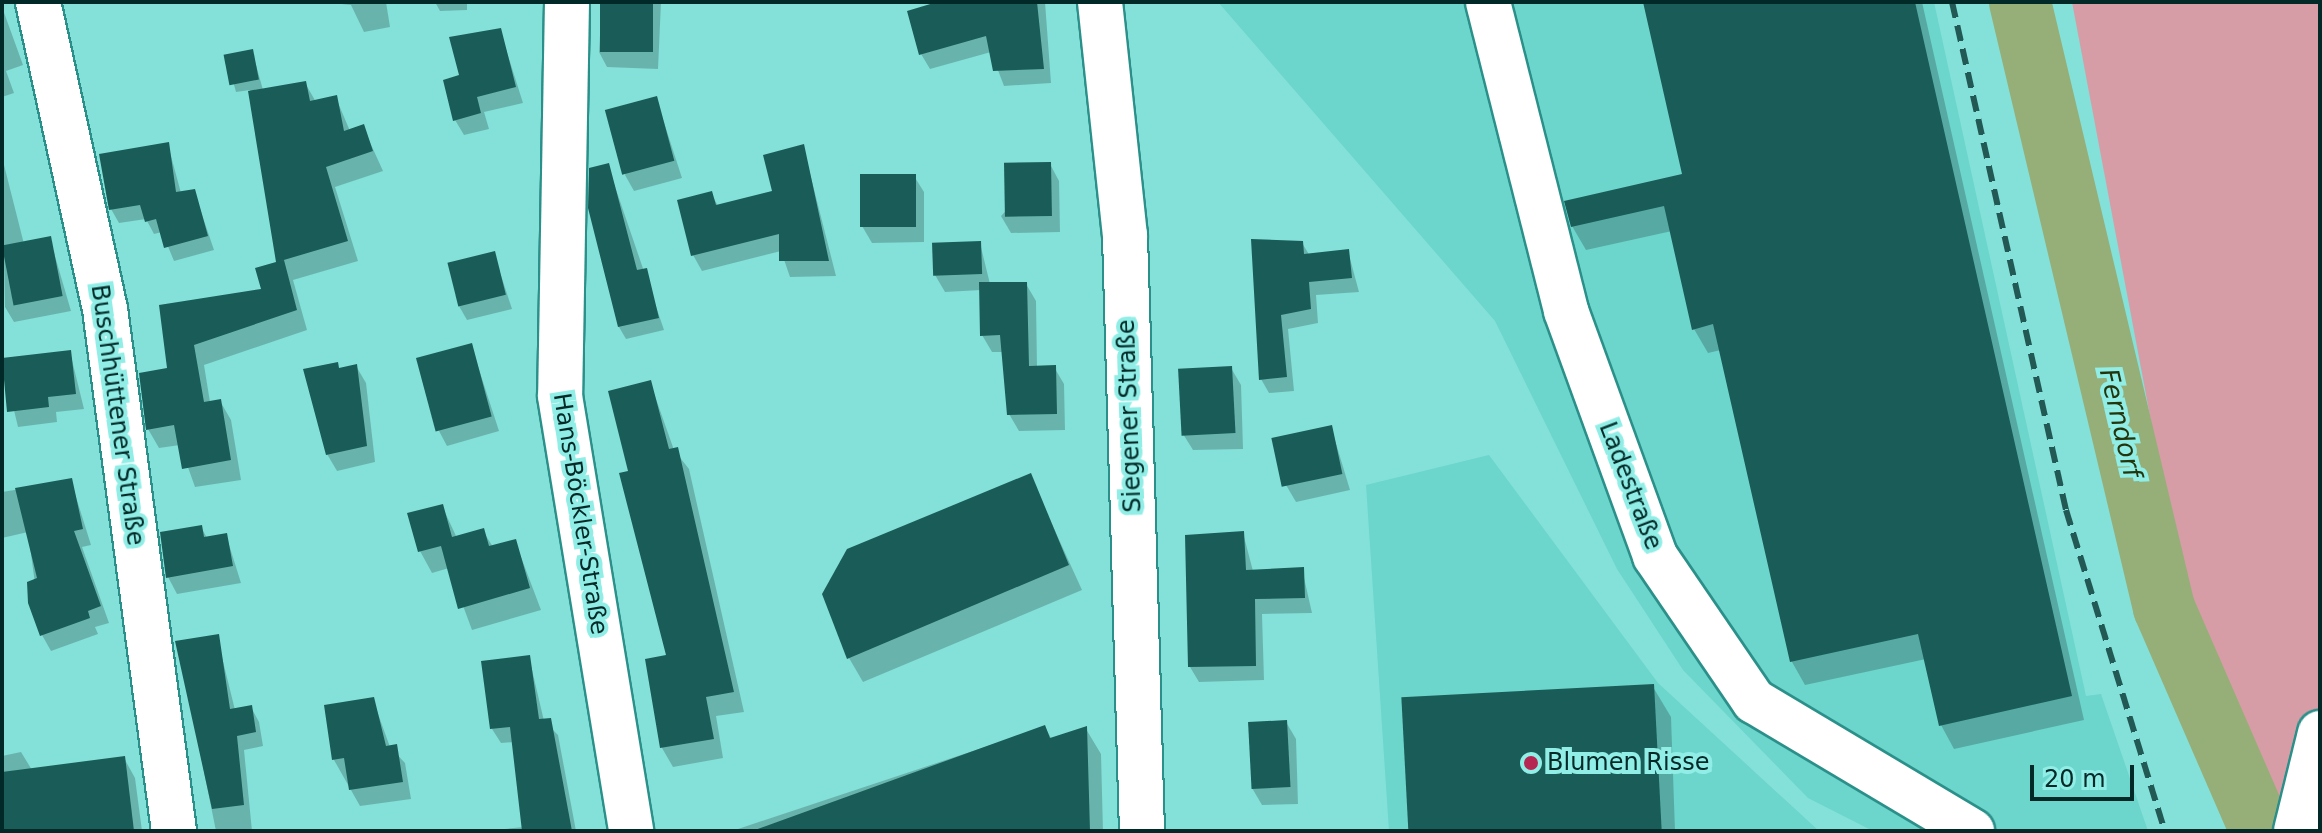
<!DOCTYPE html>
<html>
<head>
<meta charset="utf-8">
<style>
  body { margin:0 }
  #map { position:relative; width:2322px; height:833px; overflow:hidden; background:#83e1d9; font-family:"DejaVu Sans",sans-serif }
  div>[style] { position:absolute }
  .built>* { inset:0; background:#6cd5cc }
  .green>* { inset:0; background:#d69da6 }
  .shadow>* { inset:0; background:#0003 }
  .river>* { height:62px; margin:-31px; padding:0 31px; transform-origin:31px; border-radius:31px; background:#96af78 }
  .building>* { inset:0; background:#1a5c57; transform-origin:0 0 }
  .roads { filter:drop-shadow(2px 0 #2b9089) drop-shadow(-2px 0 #2b9089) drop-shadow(0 2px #2b9089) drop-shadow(0 -2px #2b9089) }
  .minor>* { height:44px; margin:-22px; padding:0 22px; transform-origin:22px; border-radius:22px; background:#fff }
  .major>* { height:44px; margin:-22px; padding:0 22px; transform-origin:22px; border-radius:22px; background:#fff }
  .rail>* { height:6px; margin-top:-3px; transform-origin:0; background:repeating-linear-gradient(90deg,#225955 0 16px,transparent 0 24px) }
  .dots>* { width:22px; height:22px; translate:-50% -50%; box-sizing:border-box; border:4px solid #90eee6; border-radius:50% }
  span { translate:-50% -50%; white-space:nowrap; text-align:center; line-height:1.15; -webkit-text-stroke:8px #90eee6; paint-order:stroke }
  .street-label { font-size:24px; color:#002927 }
  .poi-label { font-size:24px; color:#002927 }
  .left { translate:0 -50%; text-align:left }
  .water-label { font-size:26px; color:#24340b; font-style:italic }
  .frame { position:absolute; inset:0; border:4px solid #002927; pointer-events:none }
  .scale { position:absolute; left:2030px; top:765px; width:104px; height:36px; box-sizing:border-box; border:4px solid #002927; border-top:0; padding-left:10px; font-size:24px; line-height:28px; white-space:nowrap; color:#002927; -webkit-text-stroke:6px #90eee6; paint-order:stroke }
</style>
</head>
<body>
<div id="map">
  <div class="built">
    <div style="clip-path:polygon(1218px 2px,1934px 2px,2086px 696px,2101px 694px,2148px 831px,1873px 831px,1808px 798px,1683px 670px,1617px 569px,1495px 321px)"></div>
    <div style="clip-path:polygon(1489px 455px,1658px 683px,1819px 831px,1389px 831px,1366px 485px)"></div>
  </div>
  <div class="green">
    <div style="clip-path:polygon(2072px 2px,2320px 2px,2320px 831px,2278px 831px,2183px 591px)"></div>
  </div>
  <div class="shadow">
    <div style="clip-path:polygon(386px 2px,390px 27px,364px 32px,351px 5px,322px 2px)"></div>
    <div style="clip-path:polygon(435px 2px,467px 2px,467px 10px,440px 11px)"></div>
    <div style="clip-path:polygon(602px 2px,661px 2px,658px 69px,607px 67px,599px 52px)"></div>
    <div style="clip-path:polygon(943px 2px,1045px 2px,1051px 83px,1004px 86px,991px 52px,930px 69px,921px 54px)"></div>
    <div style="clip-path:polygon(1645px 2px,1922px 2px,2084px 720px,1954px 749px,1941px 725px,1926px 659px,1805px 685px,1792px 662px,1721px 350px,1708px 353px,1694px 329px,1672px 231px,1586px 250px,1572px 226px,1685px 176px)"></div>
    <div style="clip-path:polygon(2px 7px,23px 65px,6px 71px,14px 93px,2px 97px)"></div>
    <div style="clip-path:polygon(500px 30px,523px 103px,484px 112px,489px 129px,464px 135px,455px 120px,461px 77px)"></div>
    <div style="clip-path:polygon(252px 51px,263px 90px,305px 83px,316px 102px,336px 98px,350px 131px,363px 127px,383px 171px,335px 187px,358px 261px,293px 280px,307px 330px,204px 365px,210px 402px,220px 401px,231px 420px,241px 480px,195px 487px,180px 445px,159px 448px,148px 429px,169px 370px,161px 307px,264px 290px,278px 264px,250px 90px,236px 92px,226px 56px)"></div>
    <div style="clip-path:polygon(656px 98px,682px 178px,634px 191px,625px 175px)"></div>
    <div style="clip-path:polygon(168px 145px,181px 193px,194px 191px,214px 250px,174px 261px,162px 232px,154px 234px,146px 219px,119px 223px,111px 209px)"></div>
    <div style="clip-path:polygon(803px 146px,836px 276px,790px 277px,781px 251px,702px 271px,693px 255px,711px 193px,718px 206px,775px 192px)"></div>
    <div style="clip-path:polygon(2px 157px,24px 244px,50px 239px,71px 311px,14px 322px,5px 307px)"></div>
    <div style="clip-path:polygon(1050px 164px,1059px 181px,1060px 232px,1011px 233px,1001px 216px)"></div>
    <div style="clip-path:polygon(608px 166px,664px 330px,626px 339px,619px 327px)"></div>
    <div style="clip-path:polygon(914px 176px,924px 192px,924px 242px,872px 243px,862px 226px)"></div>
    <div style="clip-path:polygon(980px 243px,990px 284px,1026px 284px,1036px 301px,1037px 367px,1054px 367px,1064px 384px,1065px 430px,1019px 431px,1009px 414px,1004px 352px,992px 352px,982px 335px,981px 290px,945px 292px,935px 275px)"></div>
    <div style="clip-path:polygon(1302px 243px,1310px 256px,1348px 251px,1359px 292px,1316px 295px,1318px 323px,1288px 329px,1294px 391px,1269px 393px,1261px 379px)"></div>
    <div style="clip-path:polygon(494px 254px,512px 309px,467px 320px,459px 306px)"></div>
    <div style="clip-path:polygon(471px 345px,499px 431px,447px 446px,439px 431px)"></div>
    <div style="clip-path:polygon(70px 352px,84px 409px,56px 412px,57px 422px,18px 427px,2px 360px)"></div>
    <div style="clip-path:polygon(356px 366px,366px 383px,375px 462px,337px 471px,327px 454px)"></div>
    <div style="clip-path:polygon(1231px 368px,1241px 385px,1243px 449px,1193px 450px,1183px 434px)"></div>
    <div style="clip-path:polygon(650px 382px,674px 450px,689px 469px,744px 712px,716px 716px,723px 758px,673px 767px,662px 748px,647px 661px,669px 657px,631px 472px)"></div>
    <div style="clip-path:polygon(1331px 427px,1350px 490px,1296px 502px,1286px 485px)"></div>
    <div style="clip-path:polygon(1030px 476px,1082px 590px,863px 682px,849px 658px)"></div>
    <div style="clip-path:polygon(71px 481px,91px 545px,82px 547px,109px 623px,95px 627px,98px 634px,51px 651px,42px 635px,28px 532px,2px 538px,2px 492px)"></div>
    <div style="clip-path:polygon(442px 506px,457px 538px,483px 531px,493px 547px,515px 541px,541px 610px,472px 630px,449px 568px,432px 573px,420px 551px)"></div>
    <div style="clip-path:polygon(201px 527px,207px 538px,226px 535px,241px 583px,177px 594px,168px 577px)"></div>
    <div style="clip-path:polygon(1243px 533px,1253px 571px,1302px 569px,1312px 613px,1262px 614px,1264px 680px,1199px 682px,1190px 667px)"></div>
    <div style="clip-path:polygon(217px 637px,235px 710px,251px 707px,259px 722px,263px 746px,244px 750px,252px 831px,216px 831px,178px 643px)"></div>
    <div style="clip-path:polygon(529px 657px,544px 721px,558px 735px,576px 831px,484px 831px,524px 827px,514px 742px,501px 743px,492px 729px)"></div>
    <div style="clip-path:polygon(1653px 687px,1671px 717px,1675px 831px,1409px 831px)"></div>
    <div style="clip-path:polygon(373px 700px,390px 747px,405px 763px,411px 799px,360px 806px,334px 760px,327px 706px)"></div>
    <div style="clip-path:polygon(1286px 722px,1296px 739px,1298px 804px,1262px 805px,1252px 788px)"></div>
    <div style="clip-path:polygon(1045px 727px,1052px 740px,1086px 729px,1101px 754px,1103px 831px,732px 831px)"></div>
    <div style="clip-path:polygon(21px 752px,32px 770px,124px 758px,135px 778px,142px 831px,2px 831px,2px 756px)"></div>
  </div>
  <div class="river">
    <div style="left:2020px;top:2px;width:623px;rotate:76.63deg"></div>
    <div style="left:2164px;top:608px;width:243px;rotate:66.5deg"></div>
  </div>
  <div class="building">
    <div style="left:600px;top:2px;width:53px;height:50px"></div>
    <div style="clip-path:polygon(937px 2px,1037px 2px,1044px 69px,993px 71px,986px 36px,919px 55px,907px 11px)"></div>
    <div style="clip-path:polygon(1643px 2px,1915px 2px,2072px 696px,1939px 726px,1918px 634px,1790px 662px,1713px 324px,1692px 330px,1664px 206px,1571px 227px,1564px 201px,1682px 174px)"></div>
    <div style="clip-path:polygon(501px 28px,516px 87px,477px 97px,481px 113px,453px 121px,443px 80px,459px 75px,449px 37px)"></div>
    <div style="left:253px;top:49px;width:31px;height:30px;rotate:79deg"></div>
    <div style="clip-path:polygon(306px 81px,310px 101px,337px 95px,344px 131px,364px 124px,373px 151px,326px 167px,348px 241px,277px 262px,284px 260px,297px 310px,194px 345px,204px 402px,221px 399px,231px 460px,182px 469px,174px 425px,146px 430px,139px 373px,167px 368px,159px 305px,261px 289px,255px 268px,276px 262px,248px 91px)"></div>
    <div style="left:657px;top:96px;width:67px;height:54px;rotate:75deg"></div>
    <div style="clip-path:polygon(169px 142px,176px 192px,195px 189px,208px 236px,164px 248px,156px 219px,145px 222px,140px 205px,109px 210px,99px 154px)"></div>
    <div style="clip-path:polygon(804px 144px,829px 261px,779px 261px,779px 234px,691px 256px,677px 200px,712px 191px,716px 205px,772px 191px,763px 155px)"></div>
    <div style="left:1051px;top:162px;width:54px;height:47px;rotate:89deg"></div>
    <div style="clip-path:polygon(609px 163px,637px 270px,647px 268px,659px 318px,618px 327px,588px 208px,589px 168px)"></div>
    <div style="left:860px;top:174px;width:56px;height:53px"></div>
    <div style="left:51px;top:236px;width:61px;height:50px;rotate:79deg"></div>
    <div style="clip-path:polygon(1251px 239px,1303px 241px,1304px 254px,1349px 249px,1352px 278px,1309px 282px,1311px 309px,1281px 315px,1287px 377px,1259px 380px)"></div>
    <div style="left:981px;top:241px;width:33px;height:49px;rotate:88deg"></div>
    <div style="left:495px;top:251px;width:45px;height:49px;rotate:76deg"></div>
    <div style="clip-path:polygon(979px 282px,1027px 282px,1029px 366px,1056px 365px,1057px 414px,1007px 415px,1000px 335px,980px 336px)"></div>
    <div style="left:472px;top:343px;width:76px;height:58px;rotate:75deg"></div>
    <div style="clip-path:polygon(71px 350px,76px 394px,48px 397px,49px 407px,7px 412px,2px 358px)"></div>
    <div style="clip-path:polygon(338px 362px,339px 368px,357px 364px,367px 446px,326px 455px,303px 369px)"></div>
    <div style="left:1232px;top:366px;width:67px;height:54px;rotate:87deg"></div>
    <div style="clip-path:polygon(651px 380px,669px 449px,678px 447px,734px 692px,706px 697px,714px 739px,660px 748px,645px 659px,666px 655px,619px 473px,628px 471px,608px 391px)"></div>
    <div style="left:1332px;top:425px;width:50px;height:62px;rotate:78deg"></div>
    <div style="clip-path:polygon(1031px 473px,1069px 565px,847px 659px,822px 594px,847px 549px)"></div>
    <div style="clip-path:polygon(72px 478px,83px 529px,74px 531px,101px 606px,88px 611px,90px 618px,40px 636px,28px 603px,27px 582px,37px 578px,15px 488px)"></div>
    <div style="clip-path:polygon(443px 504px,452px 537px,484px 528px,489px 546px,516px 539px,530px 588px,458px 609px,441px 546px,418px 552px,407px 513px)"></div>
    <div style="clip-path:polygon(202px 525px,204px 537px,227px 533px,233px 566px,166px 578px,160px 532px)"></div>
    <div style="clip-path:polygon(1244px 531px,1246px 570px,1304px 567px,1305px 598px,1255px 599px,1256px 666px,1188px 667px,1185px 535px)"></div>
    <div style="clip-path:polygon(219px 634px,230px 709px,252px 705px,256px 732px,237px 736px,244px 805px,212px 809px,175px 641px)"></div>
    <div style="clip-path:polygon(530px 655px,539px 719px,551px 718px,572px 831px,522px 831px,510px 727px,490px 729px,481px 661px)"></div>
    <div style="left:1654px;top:684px;width:147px;height:253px;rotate:87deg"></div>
    <div style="clip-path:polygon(374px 697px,386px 746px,397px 744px,403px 782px,349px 790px,344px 758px,332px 760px,324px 705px)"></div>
    <div style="left:1287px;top:720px;width:67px;height:39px;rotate:87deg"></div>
    <div style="clip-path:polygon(1045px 725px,1050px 738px,1087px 726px,1090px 831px,752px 831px)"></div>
    <div style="clip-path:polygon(125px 756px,134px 831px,2px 831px,2px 772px)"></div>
  </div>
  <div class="roads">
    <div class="minor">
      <div style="left:38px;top:2px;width:314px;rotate:77.7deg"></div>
      <div style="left:105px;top:309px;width:527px;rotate:82.47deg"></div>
      <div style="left:567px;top:2px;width:394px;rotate:91deg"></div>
      <div style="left:560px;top:396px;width:441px;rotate:80.7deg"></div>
      <div style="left:1488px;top:2px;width:319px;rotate:75.8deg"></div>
      <div style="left:1566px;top:311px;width:261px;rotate:70deg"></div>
      <div style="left:1655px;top:556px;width:176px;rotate:55.7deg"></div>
      <div style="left:1754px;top:701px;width:254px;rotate:30.8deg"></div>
      <div style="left:2296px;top:831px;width:101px;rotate:-76.2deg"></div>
    </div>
    <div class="major">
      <div style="left:1100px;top:2px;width:234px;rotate:83.9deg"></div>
      <div style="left:1125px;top:235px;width:596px;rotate:88.37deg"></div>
    </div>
  </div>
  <div class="rail">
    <div style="left:1952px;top:2px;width:521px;rotate:77.35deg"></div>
    <div style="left:2066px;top:510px;width:336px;rotate:72.9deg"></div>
  </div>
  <div class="dots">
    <div style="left:1531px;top:763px;background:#b62653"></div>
  </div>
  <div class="street-label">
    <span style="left:117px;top:415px;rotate:82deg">Buschhüttener Straße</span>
    <span style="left:1130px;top:416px;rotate:-92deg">Siegener Straße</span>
    <span style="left:1630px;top:486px;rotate:69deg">Ladestraße</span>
    <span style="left:580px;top:514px;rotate:81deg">Hans-Böckler-Straße</span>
  </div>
  <div class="poi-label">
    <span class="left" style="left:1547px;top:763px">Blumen Risse</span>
  </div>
  <div class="water-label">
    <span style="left:2120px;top:423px;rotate:77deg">Ferndorf</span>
  </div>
  <div class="frame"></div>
  <div class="scale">20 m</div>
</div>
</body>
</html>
